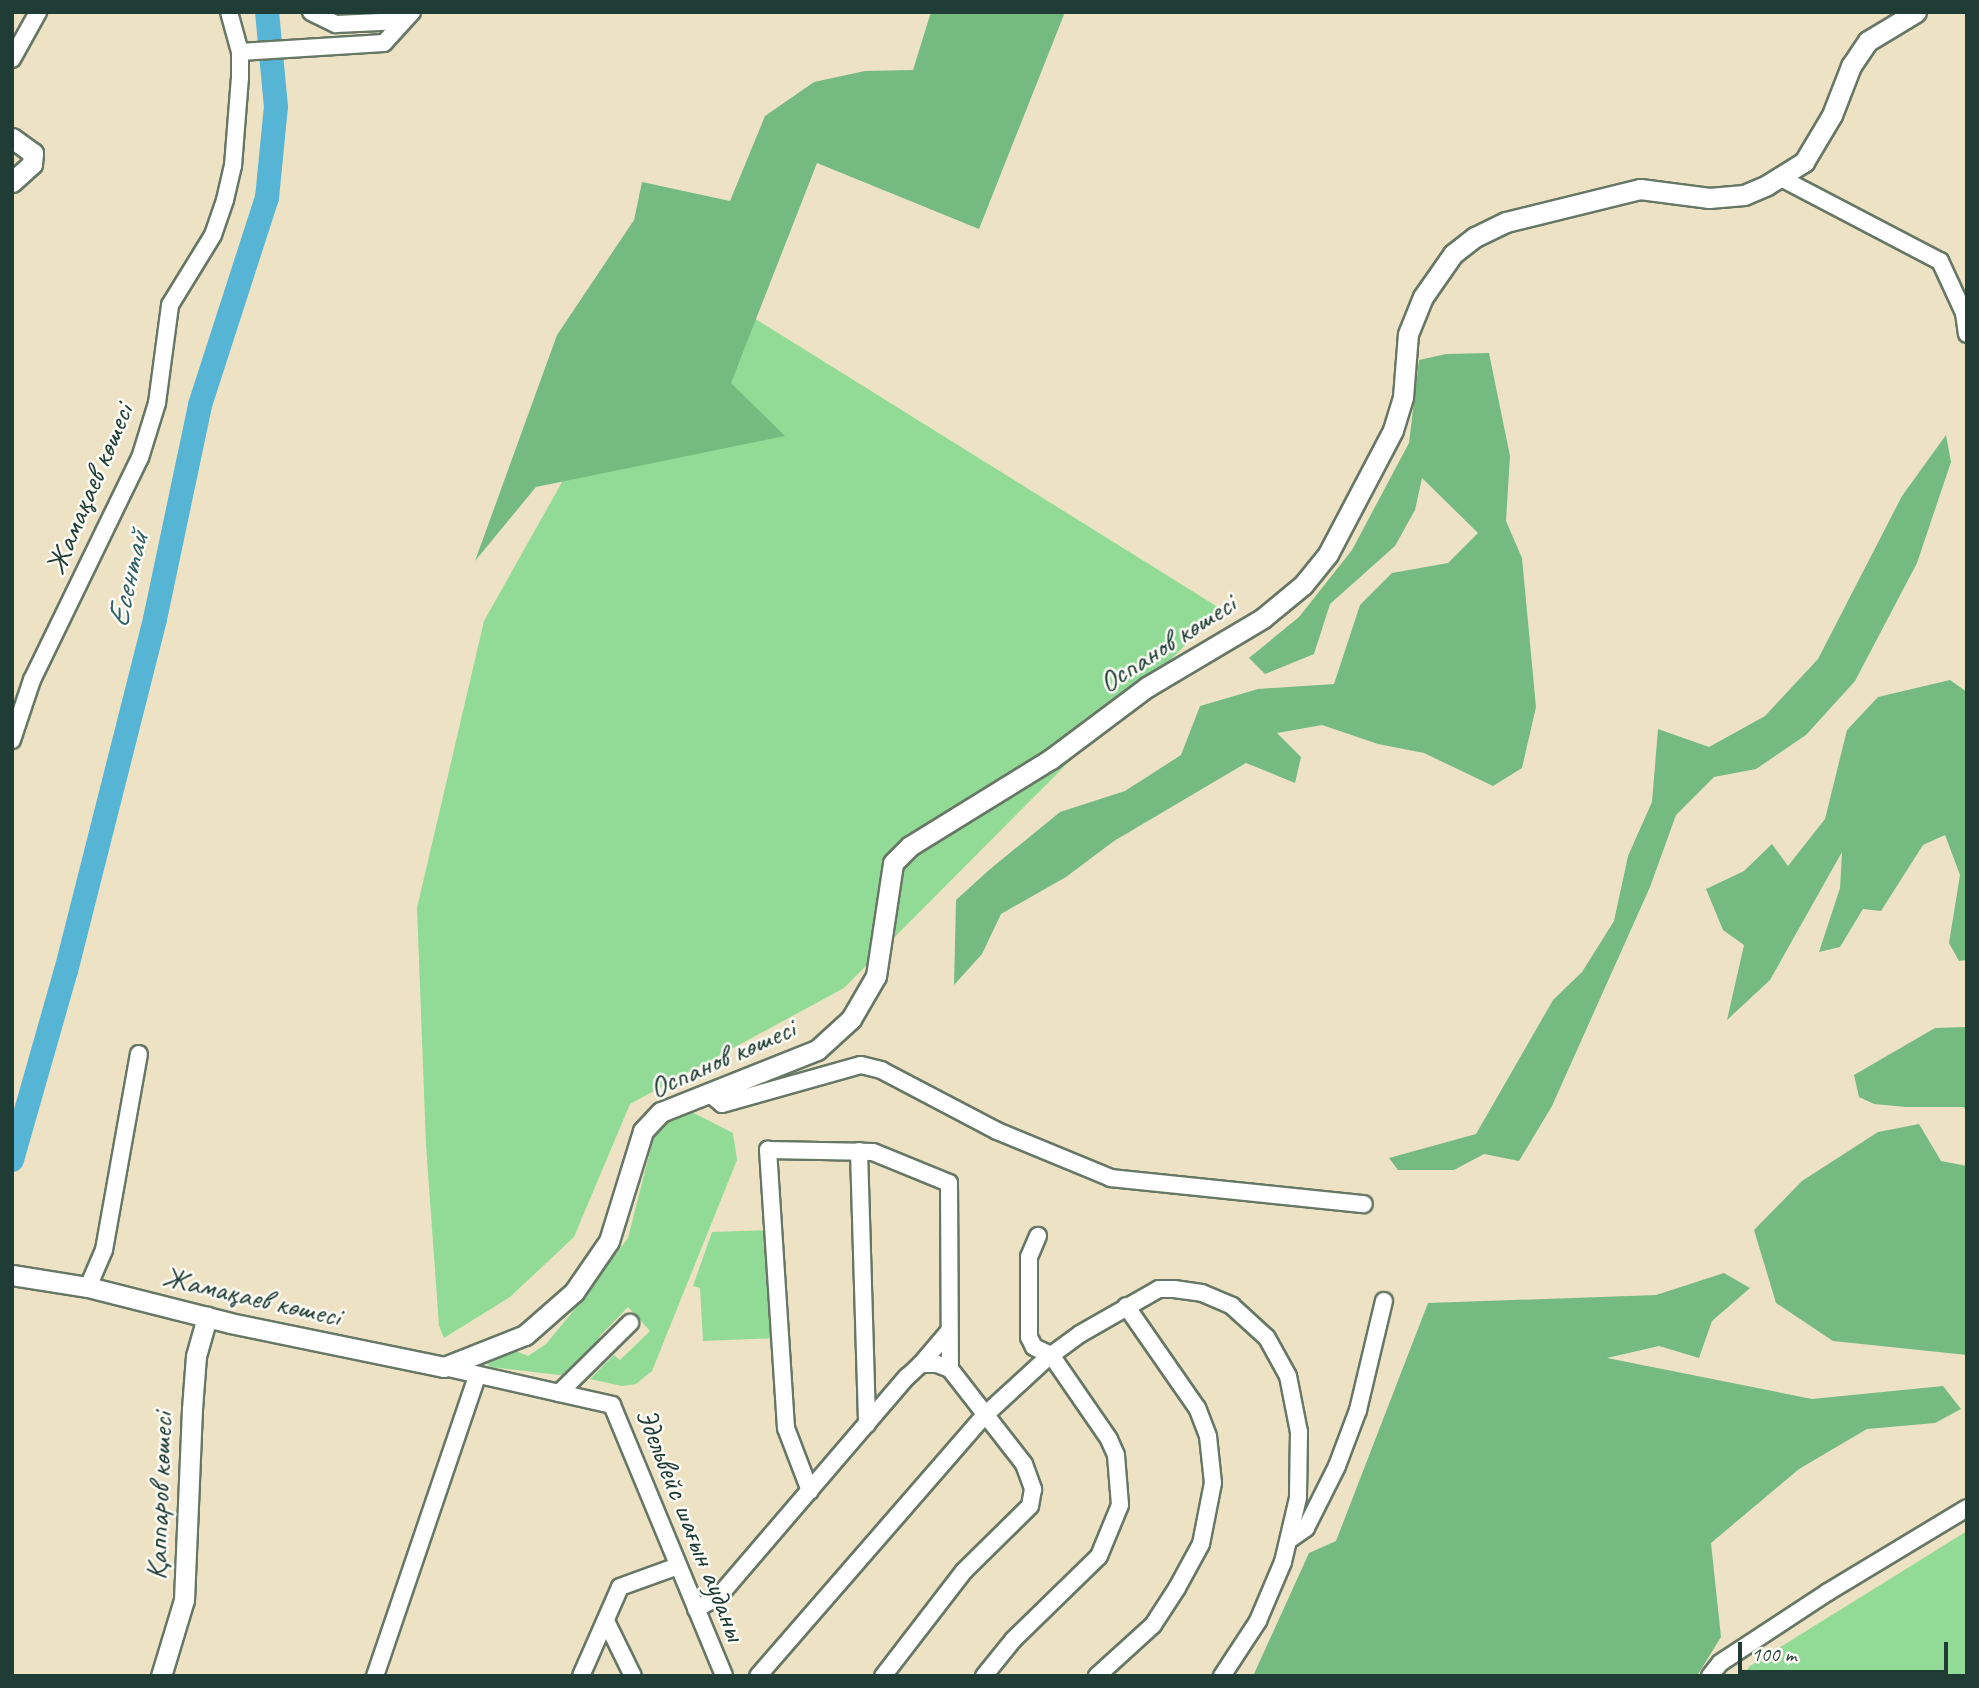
<!DOCTYPE html>
<html>
<head>
<meta charset="utf-8">
<style>
  body { margin:0 }
  #map { position:relative; width:1979px; height:1688px; overflow:hidden; background:#ede3c4; font-family:Caveat,sans-serif }
  div>[style] { position:absolute }
  .green>* { inset:0; background:#92db96 }
  .forest>* { inset:0; background:#75bb7f }
  .river>* { height:24px; margin:-12px; padding:0 12px; transform-origin:12px; border-radius:12px; background:#56b4d5 }
  .roads { filter:drop-shadow(2px 0 #677766) drop-shadow(-2px 0 #677766) drop-shadow(0 2px #677766) drop-shadow(0 -2px #677766) }
  .minor>* { height:16px; margin:-8px; padding:0 8px; transform-origin:8px; border-radius:8px; background:#fff }
  .tertiary>* { height:19px; margin:-9.5px; padding:0 9.5px; transform-origin:9.5px; border-radius:9.5px; background:#fff }
  span { translate:-50% -50%; white-space:nowrap; text-align:center; line-height:1.15; -webkit-text-stroke:5px #fdfcf7; paint-order:stroke }
  .street-label { font-size:30px; color:#1f3d34 }
  .water-label { font-size:32px; color:#306164; font-style:italic }
  .frame { position:absolute; inset:0; border:14px solid #1f3d34; pointer-events:none }
  .scale { position:absolute; left:1738px; top:1642px; width:210px; height:32px; box-sizing:border-box; border:4px solid #1f3d34; border-top:0; padding-left:9px; font-size:21px; line-height:24px; white-space:nowrap; color:#1f3d34; -webkit-text-stroke:5px #fdfcf7; paint-order:stroke }
</style>
</head>
<body>
<div id="map">
  <div class="green">
    <div style="clip-path:polygon(680px 272px,1221px 609px,844px 988px,630px 1104px,574px 1237px,510px 1297px,444px 1338px,439px 1326px,426px 1145px,417px 908px,484px 621px)"></div>
    <div style="clip-path:polygon(690px 1111px,733px 1133px,737px 1160px,652px 1371px,636px 1384px,622px 1386px,590px 1379px,614px 1355px,620px 1360px,650px 1331px,628px 1307px,599px 1337px,604px 1344px,568px 1376px,490px 1367px,484px 1360px,511px 1349px,528px 1356px,546px 1344px,570px 1315px,628px 1238px,654px 1136px,665px 1120px)"></div>
    <div style="clip-path:polygon(773px 1230px,780px 1338px,703px 1341px,700px 1288px,693px 1286px,712px 1232px)"></div>
    <div style="clip-path:polygon(1967px 1531px,1967px 1676px,1742px 1676px,1750px 1666px)"></div>
  </div>
  <div class="forest">
    <div style="clip-path:polygon(931px 12px,1065px 12px,979px 229px,817px 163px,731px 383px,785px 436px,536px 487px,475px 561px,557px 335px,634px 220px,642px 182px,730px 201px,765px 116px,814px 82px,865px 71px,913px 70px)"></div>
    <div style="clip-path:polygon(1489px 353px,1510px 456px,1506px 521px,1522px 558px,1536px 707px,1522px 768px,1493px 786px,1424px 753px,1378px 744px,1322px 725px,1277px 733px,1301px 757px,1295px 783px,1246px 763px,1114px 841px,1066px 877px,1001px 914px,982px 954px,954px 985px,956px 900px,989px 870px,1060px 812px,1125px 791px,1181px 755px,1200px 706px,1258px 689px,1334px 684px,1360px 605px,1392px 573px,1448px 563px,1478px 533px,1422px 478px,1415px 510px,1395px 546px,1330px 604px,1314px 654px,1265px 674px,1249px 658px,1299px 617px,1352px 550px,1409px 443px,1419px 360px,1446px 354px)"></div>
    <div style="clip-path:polygon(1946px 435px,1951px 462px,1917px 563px,1855px 681px,1806px 735px,1756px 769px,1714px 777px,1676px 815px,1650px 887px,1552px 1106px,1519px 1161px,1484px 1154px,1454px 1170px,1398px 1170px,1389px 1158px,1476px 1134px,1553px 1000px,1582px 972px,1614px 921px,1628px 856px,1652px 802px,1658px 729px,1709px 747px,1765px 716px,1818px 659px,1902px 496px)"></div>
    <div style="clip-path:polygon(1950px 680px,1967px 692px,1967px 960px,1959px 961px,1949px 943px,1960px 875px,1945px 835px,1923px 845px,1881px 911px,1863px 909px,1840px 947px,1819px 952px,1840px 888px,1842px 852px,1770px 980px,1727px 1020px,1744px 945px,1723px 930px,1706px 889px,1744px 871px,1772px 844px,1788px 866px,1825px 819px,1847px 730px,1878px 697px)"></div>
    <div style="clip-path:polygon(1967px 1027px,1967px 1113px,1964px 1107px,1906px 1107px,1874px 1104px,1859px 1097px,1854px 1075px,1935px 1028px)"></div>
    <div style="clip-path:polygon(1919px 1124px,1941px 1161px,1967px 1166px,1967px 1355px,1833px 1341px,1776px 1303px,1754px 1230px,1802px 1181px,1878px 1132px)"></div>
    <div style="clip-path:polygon(1724px 1273px,1750px 1288px,1712px 1321px,1699px 1358px,1659px 1346px,1607px 1358px,1812px 1399px,1943px 1386px,1961px 1409px,1935px 1423px,1867px 1429px,1799px 1469px,1711px 1543px,1721px 1637px,1697px 1676px,1253px 1676px,1309px 1553px,1336px 1541px,1428px 1303px,1656px 1295px)"></div>
  </div>
  <div class="river">
    <div style="left:12px;top:1160px;width:197px;rotate:-74.1deg"></div>
    <div style="left:66px;top:971px;width:363px;rotate:-75.8deg"></div>
    <div style="left:155px;top:619px;width:219px;rotate:-78.1deg"></div>
    <div style="left:200px;top:405px;width:218px;rotate:-72.1deg"></div>
    <div style="left:267px;top:198px;width:91px;rotate:-84.4deg"></div>
    <div style="left:276px;top:107px;width:95px;rotate:-95.4deg"></div>
  </div>
  <div class="roads">
    <div class="minor">
      <div style="left:311px;top:12px;width:28px;rotate:26deg"></div>
      <div style="left:336px;top:24px;width:66px;rotate:-2.6deg"></div>
      <div style="left:240px;top:52px;width:144px;rotate:-3.6deg"></div>
      <div style="left:384px;top:43px;width:42px;rotate:-47.9deg"></div>
      <div style="left:12px;top:59px;width:54px;rotate:-61deg"></div>
      <div style="left:1779px;top:177px;width:182px;rotate:27.6deg"></div>
      <div style="left:1940px;top:261px;width:57px;rotate:65.2deg"></div>
      <div style="left:1964px;top:313px;width:21px;rotate:82deg"></div>
      <div style="left:12px;top:740px;width:63px;rotate:-71.6deg"></div>
      <div style="left:32px;top:680px;width:247px;rotate:-64.1deg"></div>
      <div style="left:140px;top:458px;width:58px;rotate:-72.8deg"></div>
      <div style="left:157px;top:403px;width:99px;rotate:-82.4deg"></div>
      <div style="left:170px;top:305px;width:82px;rotate:-58.4deg"></div>
      <div style="left:213px;top:235px;width:37px;rotate:-71deg"></div>
      <div style="left:225px;top:200px;width:35px;rotate:-77deg"></div>
      <div style="left:233px;top:166px;width:88px;rotate:-85.5deg"></div>
      <div style="left:240px;top:78px;width:26px;rotate:-90deg"></div>
      <div style="left:240px;top:52px;width:41px;rotate:-105.4deg"></div>
      <div style="left:709px;top:1093px;width:17px;rotate:40deg"></div>
      <div style="left:722px;top:1104px;width:144px;rotate:-15.7deg"></div>
      <div style="left:861px;top:1065px;width:21px;rotate:14deg"></div>
      <div style="left:881px;top:1070px;width:131px;rotate:27.7deg"></div>
      <div style="left:997px;top:1131px;width:123px;rotate:22.4deg"></div>
      <div style="left:1111px;top:1178px;width:254px;rotate:5.9deg"></div>
      <div style="left:859px;top:1151px;width:273px;rotate:88.3deg"></div>
      <div style="left:88px;top:1287px;width:40px;rotate:-66.6deg"></div>
      <div style="left:104px;top:1250px;width:199px;rotate:-79.9deg"></div>
      <div style="left:921px;top:1364px;width:43px;rotate:-49.7deg"></div>
      <div style="left:444px;top:1367px;width:172px;rotate:12.7deg"></div>
      <div style="left:612px;top:1405px;width:293px;rotate:67.5deg"></div>
      <div style="left:559px;top:1393px;width:100px;rotate:-44.6deg"></div>
      <div style="left:810px;top:1491px;width:67px;rotate:-110.9deg"></div>
      <div style="left:786px;top:1428px;width:279px;rotate:-93.7deg"></div>
      <div style="left:768px;top:1150px;width:105px;rotate:1.1deg"></div>
      <div style="left:873px;top:1152px;width:82px;rotate:22.2deg"></div>
      <div style="left:949px;top:1183px;width:186px;rotate:89.7deg"></div>
      <div style="left:1289px;top:1540px;width:21px;rotate:-35deg"></div>
      <div style="left:1306px;top:1528px;width:69px;rotate:-63.4deg"></div>
      <div style="left:1337px;top:1466px;width:60px;rotate:-69.4deg"></div>
      <div style="left:1358px;top:1410px;width:112px;rotate:-76.6deg"></div>
      <div style="left:696px;top:1609px;width:26px;rotate:-29deg"></div>
      <div style="left:719px;top:1596px;width:289px;rotate:-49.4deg"></div>
      <div style="left:907px;top:1377px;width:19px;rotate:-43deg"></div>
      <div style="left:921px;top:1364px;width:16px"></div>
      <div style="left:937px;top:1364px;width:14px;rotate:21deg"></div>
      <div style="left:950px;top:1369px;width:120px;rotate:52.1deg"></div>
      <div style="left:1024px;top:1464px;width:27px;rotate:70deg"></div>
      <div style="left:1033px;top:1489px;width:17px;rotate:100deg"></div>
      <div style="left:1030px;top:1506px;width:93px;rotate:135.4deg"></div>
      <div style="left:964px;top:1571px;width:133px;rotate:127.6deg"></div>
      <div style="left:606px;top:1621px;width:61px;rotate:63.9deg"></div>
      <div style="left:375px;top:1676px;width:317px;rotate:-71.2deg"></div>
      <div style="left:581px;top:1676px;width:97px;rotate:-66.3deg"></div>
      <div style="left:620px;top:1587px;width:62px;rotate:-19.9deg"></div>
      <div style="left:758px;top:1676px;width:346px;rotate:-49deg"></div>
      <div style="left:985px;top:1415px;width:83px;rotate:-42.6deg"></div>
      <div style="left:1046px;top:1359px;width:42px;rotate:-36.3deg"></div>
      <div style="left:1080px;top:1334px;width:91px;rotate:-29.7deg"></div>
      <div style="left:1159px;top:1289px;width:15px"></div>
      <div style="left:1174px;top:1289px;width:28px;rotate:8deg"></div>
      <div style="left:1202px;top:1293px;width:33px;rotate:23deg"></div>
      <div style="left:1232px;top:1306px;width:47px;rotate:42.4deg"></div>
      <div style="left:1267px;top:1338px;width:43px;rotate:61.1deg"></div>
      <div style="left:1288px;top:1376px;width:57px;rotate:78.9deg"></div>
      <div style="left:1299px;top:1432px;width:66px;rotate:90.9deg"></div>
      <div style="left:1298px;top:1498px;width:66px;rotate:103.2deg"></div>
      <div style="left:1283px;top:1562px;width:64px;rotate:113deg"></div>
      <div style="left:1258px;top:1621px;width:66px;rotate:123.2deg"></div>
      <div style="left:984px;top:1676px;width:46px;rotate:-51.1deg"></div>
      <div style="left:1013px;top:1640px;width:120px;rotate:-44.3deg"></div>
      <div style="left:1099px;top:1556px;width:55px;rotate:-67.6deg"></div>
      <div style="left:1120px;top:1505px;width:50px;rotate:-94.6deg"></div>
      <div style="left:1116px;top:1455px;width:17px;rotate:-114deg"></div>
      <div style="left:1109px;top:1439px;width:102px;rotate:-124.6deg"></div>
      <div style="left:1051px;top:1355px;width:19px;rotate:-155deg"></div>
      <div style="left:1034px;top:1347px;width:11px;rotate:-117deg"></div>
      <div style="left:1029px;top:1337px;width:80px;rotate:-90deg"></div>
      <div style="left:1029px;top:1257px;width:23px;rotate:-67deg"></div>
      <div style="left:1097px;top:1676px;width:76px;rotate:-42.3deg"></div>
      <div style="left:1153px;top:1625px;width:44px;rotate:-57deg"></div>
      <div style="left:1177px;top:1588px;width:50px;rotate:-61.4deg"></div>
      <div style="left:1201px;top:1544px;width:62px;rotate:-78.9deg"></div>
      <div style="left:1213px;top:1483px;width:47px;rotate:-96.1deg"></div>
      <div style="left:1208px;top:1436px;width:30px;rotate:-111deg"></div>
      <div style="left:1197px;top:1408px;width:124px;rotate:-124.8deg"></div>
      <div style="left:1710px;top:1676px;width:16px;rotate:-52deg"></div>
      <div style="left:1720px;top:1663px;width:129px;rotate:-33.3deg"></div>
      <div style="left:1828px;top:1592px;width:162px;rotate:-31.1deg"></div>
    </div>
    <div class="tertiary">
      <div style="left:12px;top:138px;width:26px;rotate:36deg"></div>
      <div style="left:33px;top:153px;width:11px;rotate:95deg"></div>
      <div style="left:32px;top:164px;width:27px;rotate:138deg"></div>
      <div style="left:12px;top:1275px;width:77px;rotate:9deg"></div>
      <div style="left:88px;top:1287px;width:146px;rotate:14.2deg"></div>
      <div style="left:230px;top:1323px;width:218px;rotate:11.6deg"></div>
      <div style="left:444px;top:1367px;width:87px;rotate:-21.6deg"></div>
      <div style="left:525px;top:1335px;width:65px;rotate:-41.3deg"></div>
      <div style="left:574px;top:1292px;width:62px;rotate:-55.5deg"></div>
      <div style="left:609px;top:1241px;width:115px;rotate:-72.8deg"></div>
      <div style="left:643px;top:1131px;width:26px;rotate:-47deg"></div>
      <div style="left:661px;top:1112px;width:168px;rotate:-21.7deg"></div>
      <div style="left:817px;top:1050px;width:46px;rotate:-42.4deg"></div>
      <div style="left:851px;top:1019px;width:50px;rotate:-59.8deg"></div>
      <div style="left:876px;top:976px;width:114px;rotate:-81.4deg"></div>
      <div style="left:893px;top:863px;width:24px;rotate:-45deg"></div>
      <div style="left:910px;top:846px;width:166px;rotate:-31.7deg"></div>
      <div style="left:1051px;top:759px;width:120px;rotate:-36.9deg"></div>
      <div style="left:1147px;top:687px;width:135px;rotate:-30.7deg"></div>
      <div style="left:1263px;top:618px;width:52px;rotate:-39.5deg"></div>
      <div style="left:1303px;top:585px;width:40px;rotate:-51deg"></div>
      <div style="left:1328px;top:554px;width:140px;rotate:-62.3deg"></div>
      <div style="left:1393px;top:430px;width:34px;rotate:-73deg"></div>
      <div style="left:1403px;top:397px;width:63px;rotate:-85.5deg"></div>
      <div style="left:1408px;top:334px;width:40px;rotate:-68deg"></div>
      <div style="left:1423px;top:297px;width:52px;rotate:-55.1deg"></div>
      <div style="left:1453px;top:254px;width:28px;rotate:-38deg"></div>
      <div style="left:1475px;top:237px;width:34px;rotate:-26deg"></div>
      <div style="left:1506px;top:222px;width:138px;rotate:-13.8deg"></div>
      <div style="left:1640px;top:189px;width:70px;rotate:7.4deg"></div>
      <div style="left:1709px;top:198px;width:35px;rotate:-5deg"></div>
      <div style="left:1744px;top:195px;width:25px;rotate:-23deg"></div>
      <div style="left:1767px;top:185px;width:44px;rotate:-31.9deg"></div>
      <div style="left:1804px;top:162px;width:55px;rotate:-59.2deg"></div>
      <div style="left:1832px;top:115px;width:53px;rotate:-68.8deg"></div>
      <div style="left:1851px;top:66px;width:30px;rotate:-56deg"></div>
      <div style="left:1868px;top:41px;width:56px;rotate:-31.1deg"></div>
      <div style="left:161px;top:1676px;width:79px;rotate:-73.2deg"></div>
      <div style="left:184px;top:1600px;width:191px;rotate:-87.6deg"></div>
      <div style="left:192px;top:1409px;width:53px;rotate:-85.7deg"></div>
      <div style="left:196px;top:1356px;width:41px;rotate:-74.2deg"></div>
    </div>
  </div>
  <div class="street-label">
    <span style="left:89px;top:489px;rotate:-67deg">Жамақаев көшесі</span>
    <span style="left:1167px;top:643px;rotate:-33deg">Оспанов көшесі</span>
    <span style="left:722px;top:1058px;rotate:-24deg">Оспанов көшесі</span>
    <span style="left:252px;top:1296px;rotate:13deg">Жамақаев көшесі</span>
    <span style="left:159px;top:1496px;rotate:-88deg">Қаппаров көшесі</span>
    <span style="left:691px;top:1524px;rotate:68deg">Эдельвейс шағын ауданы</span>
  </div>
  <div class="water-label">
    <span style="left:128px;top:580px;rotate:-77deg">Есентай</span>
  </div>
  <div class="frame"></div>
  <div class="scale">100 m</div>
</div>
</body>
</html>
